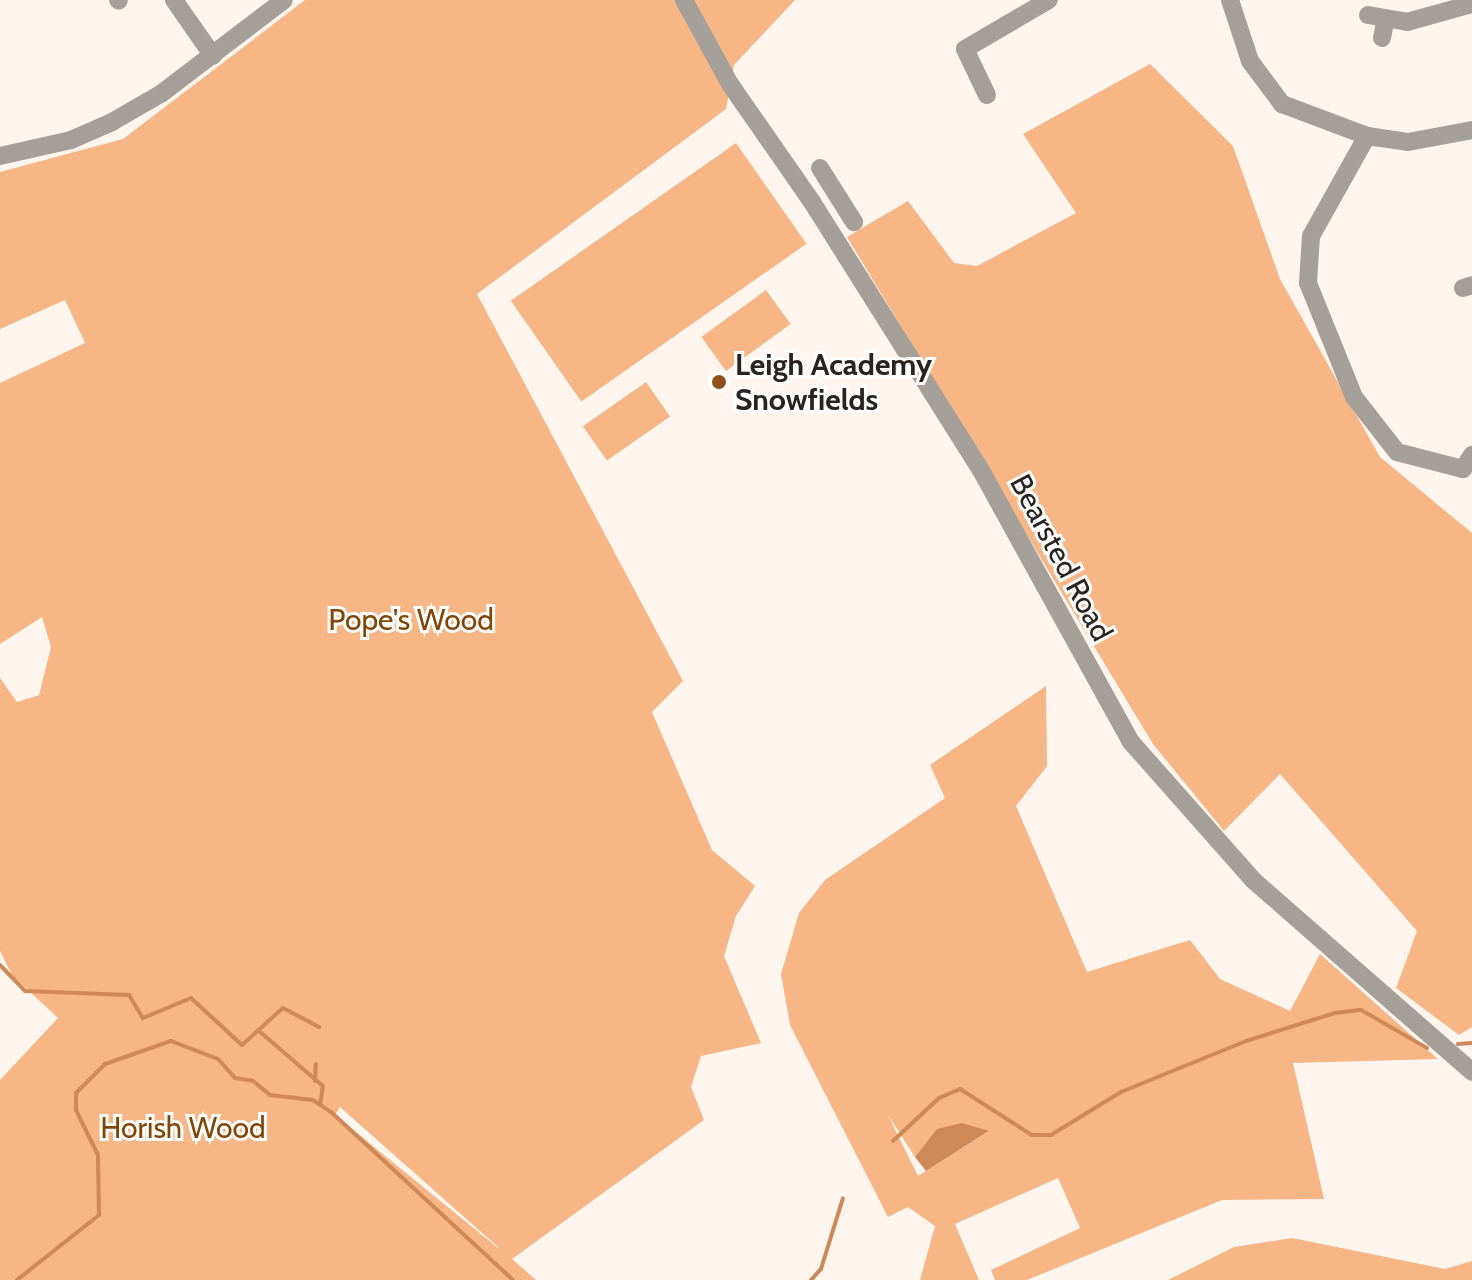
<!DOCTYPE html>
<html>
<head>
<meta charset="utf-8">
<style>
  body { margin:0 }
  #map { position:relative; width:1472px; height:1280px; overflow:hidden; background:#fef5ee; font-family:Cabin,sans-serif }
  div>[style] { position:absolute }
  .green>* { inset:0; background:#f6b686; transform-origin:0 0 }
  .water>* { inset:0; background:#cd8a58 }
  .stream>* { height:4px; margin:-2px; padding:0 2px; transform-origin:2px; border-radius:2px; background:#cd8a58 }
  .minor>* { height:18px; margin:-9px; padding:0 9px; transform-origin:9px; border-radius:9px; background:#a59f9a }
  .dots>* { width:22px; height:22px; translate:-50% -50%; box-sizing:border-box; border:4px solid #fff; border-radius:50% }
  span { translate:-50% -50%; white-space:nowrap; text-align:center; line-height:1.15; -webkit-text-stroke:6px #fff; paint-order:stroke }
  .poi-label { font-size:30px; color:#292420; font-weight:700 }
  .left { translate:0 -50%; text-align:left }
  .street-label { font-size:30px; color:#292420 }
  .park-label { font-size:30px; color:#834404 }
</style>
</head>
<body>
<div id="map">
  <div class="green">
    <div style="clip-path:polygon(evenodd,305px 0,795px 0,734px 65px,726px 109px,477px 294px,683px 681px,652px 712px,712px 850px,755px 886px,736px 916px,724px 956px,761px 1043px,701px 1056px,691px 1087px,704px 1120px,512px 1259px,536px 1280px,0 1280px,0 1080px,58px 1018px,12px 975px,0 951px,0 678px,17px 702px,39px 695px,51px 647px,42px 617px,0 644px,0 383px,85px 343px,65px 300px,0 329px,0 172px,123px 139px,305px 0,340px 1107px,498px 1247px,498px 1248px,335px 1115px,340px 1107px)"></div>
    <div style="clip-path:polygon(1150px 64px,1233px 146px,1280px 279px,1380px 457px,1472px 533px,1472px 1027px,1459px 1035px,1396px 988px,1417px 931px,1280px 774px,1224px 831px,1153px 744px,847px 237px,908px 201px,954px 263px,977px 266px,1076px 213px,1023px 134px)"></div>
    <div style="left:736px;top:143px;width:123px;height:275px;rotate:55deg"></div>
    <div style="left:766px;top:290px;width:42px;height:80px;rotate:54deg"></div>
    <div style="left:646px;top:382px;width:42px;height:77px;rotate:55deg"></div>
    <div style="clip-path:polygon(evenodd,1046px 686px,1047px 766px,1016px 806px,1087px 972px,1190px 940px,1220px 979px,1290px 1011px,1320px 954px,1438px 1059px,1293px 1063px,1324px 1199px,1222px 1200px,1027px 1280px,995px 1280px,991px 1270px,1080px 1228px,1058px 1178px,955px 1224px,979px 1280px,920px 1280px,935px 1226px,908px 1207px,888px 1217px,790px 1025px,781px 974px,799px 913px,825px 880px,945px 798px,930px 765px,1046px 686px,888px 1115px,915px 1157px,938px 1129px,988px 1132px,918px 1176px,888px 1115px)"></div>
    <div style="clip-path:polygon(1292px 1238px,1445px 1269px,1472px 1261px,1472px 1280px,1168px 1280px,1234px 1247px)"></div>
  </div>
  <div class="water">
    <div style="clip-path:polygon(962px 1123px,989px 1131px,926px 1171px,915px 1157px,937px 1129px)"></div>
  </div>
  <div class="stream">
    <div style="left:0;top:965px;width:36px;rotate:46deg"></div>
    <div style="left:25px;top:991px;width:104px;rotate:2.2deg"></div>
    <div style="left:129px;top:995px;width:27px;rotate:59deg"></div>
    <div style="left:143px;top:1018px;width:52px;rotate:-22.6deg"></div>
    <div style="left:191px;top:998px;width:69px;rotate:42.7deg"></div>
    <div style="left:242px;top:1045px;width:55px;rotate:-42.1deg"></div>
    <div style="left:283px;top:1008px;width:41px;rotate:27.8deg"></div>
    <div style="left:259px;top:1031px;width:84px;rotate:40.7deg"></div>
    <div style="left:323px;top:1086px;width:18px;rotate:99deg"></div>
    <div style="left:1458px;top:1044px;width:14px;rotate:-4deg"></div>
    <div style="left:315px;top:1081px;width:17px;rotate:-87deg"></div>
    <div style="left:893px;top:1141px;width:63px;rotate:-43.1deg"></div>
    <div style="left:939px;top:1098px;width:23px;rotate:-23deg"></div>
    <div style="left:960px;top:1089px;width:85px;rotate:32.6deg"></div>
    <div style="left:1032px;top:1135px;width:19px"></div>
    <div style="left:1051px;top:1135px;width:82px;rotate:-31.6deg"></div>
    <div style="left:1121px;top:1092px;width:135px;rotate:-22.2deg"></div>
    <div style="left:1246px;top:1041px;width:93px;rotate:-17.5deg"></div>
    <div style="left:1335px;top:1013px;width:26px;rotate:-7deg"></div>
    <div style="left:1361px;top:1010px;width:76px;rotate:29.9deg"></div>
    <div style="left:17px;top:1280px;width:105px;rotate:-38.4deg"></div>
    <div style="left:99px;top:1215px;width:60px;rotate:-91deg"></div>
    <div style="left:98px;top:1155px;width:50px;rotate:-116.1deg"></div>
    <div style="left:76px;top:1110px;width:17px;rotate:-90deg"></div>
    <div style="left:76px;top:1093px;width:41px;rotate:-45deg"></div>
    <div style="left:105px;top:1064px;width:70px;rotate:-19.2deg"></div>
    <div style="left:171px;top:1041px;width:50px;rotate:21deg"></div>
    <div style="left:218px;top:1059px;width:25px;rotate:48deg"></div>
    <div style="left:235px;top:1078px;width:18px;rotate:9deg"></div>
    <div style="left:253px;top:1081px;width:22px;rotate:39deg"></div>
    <div style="left:270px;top:1095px;width:43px;rotate:6.6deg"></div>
    <div style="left:313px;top:1100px;width:22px;rotate:34deg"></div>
    <div style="left:331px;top:1112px;width:248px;rotate:42.7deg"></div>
    <div style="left:811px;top:1280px;width:15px;rotate:-48deg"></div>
    <div style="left:821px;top:1269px;width:74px;rotate:-72.8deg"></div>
  </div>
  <div class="minor">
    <div style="left:118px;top:0;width:1px;rotate:45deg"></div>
    <div style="left:174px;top:0;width:68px;rotate:55.1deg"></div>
    <div style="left:684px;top:0;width:96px;rotate:61.3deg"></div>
    <div style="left:730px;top:84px;width:144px;rotate:55.2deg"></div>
    <div style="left:812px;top:202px;width:321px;rotate:57.8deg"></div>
    <div style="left:983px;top:474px;width:306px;rotate:61.1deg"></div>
    <div style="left:1131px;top:742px;width:184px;rotate:48.5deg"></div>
    <div style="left:1253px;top:880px;width:291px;rotate:41.2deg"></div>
    <div style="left:1230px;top:0;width:64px;rotate:71.8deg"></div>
    <div style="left:1250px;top:61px;width:54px;rotate:53.3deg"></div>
    <div style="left:1282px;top:104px;width:91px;rotate:20.6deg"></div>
    <div style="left:1367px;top:136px;width:41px;rotate:8.3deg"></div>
    <div style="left:1408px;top:142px;width:65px;rotate:-10.6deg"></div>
    <div style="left:1368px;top:15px;width:40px;rotate:10deg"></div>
    <div style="left:1407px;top:22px;width:67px;rotate:-15.5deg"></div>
    <div style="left:1382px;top:38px;width:20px;rotate:-79deg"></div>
    <div style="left:987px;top:95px;width:51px;rotate:-115.6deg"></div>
    <div style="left:965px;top:49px;width:97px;rotate:-30.3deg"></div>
    <div style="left:1367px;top:136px;width:115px;rotate:119.2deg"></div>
    <div style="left:1311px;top:236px;width:47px;rotate:93.7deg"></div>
    <div style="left:1308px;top:283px;width:123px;rotate:68deg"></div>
    <div style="left:1354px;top:397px;width:70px;rotate:52deg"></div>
    <div style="left:1397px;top:452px;width:68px;rotate:14.4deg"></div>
    <div style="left:1463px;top:469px;width:17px;rotate:-57deg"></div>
    <div style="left:0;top:156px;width:73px;rotate:-12.7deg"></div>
    <div style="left:71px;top:140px;width:45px;rotate:-23.7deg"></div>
    <div style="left:112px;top:122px;width:58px;rotate:-30.1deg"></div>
    <div style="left:162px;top:93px;width:153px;rotate:-37.3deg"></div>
    <div style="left:820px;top:168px;width:64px;rotate:57.8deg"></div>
    <div style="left:1463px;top:288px;width:9px;rotate:-18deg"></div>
  </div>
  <div class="dots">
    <div style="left:719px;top:382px;background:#905018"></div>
  </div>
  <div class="poi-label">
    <span class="left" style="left:735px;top:382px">Leigh Academy<br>Snowfields</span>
  </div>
  <div class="street-label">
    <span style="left:1061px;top:558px;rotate:62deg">Bearsted Road</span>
  </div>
  <div class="park-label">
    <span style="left:411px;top:620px">Pope's Wood</span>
    <span style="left:183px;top:1128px">Horish Wood</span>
  </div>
</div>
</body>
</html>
